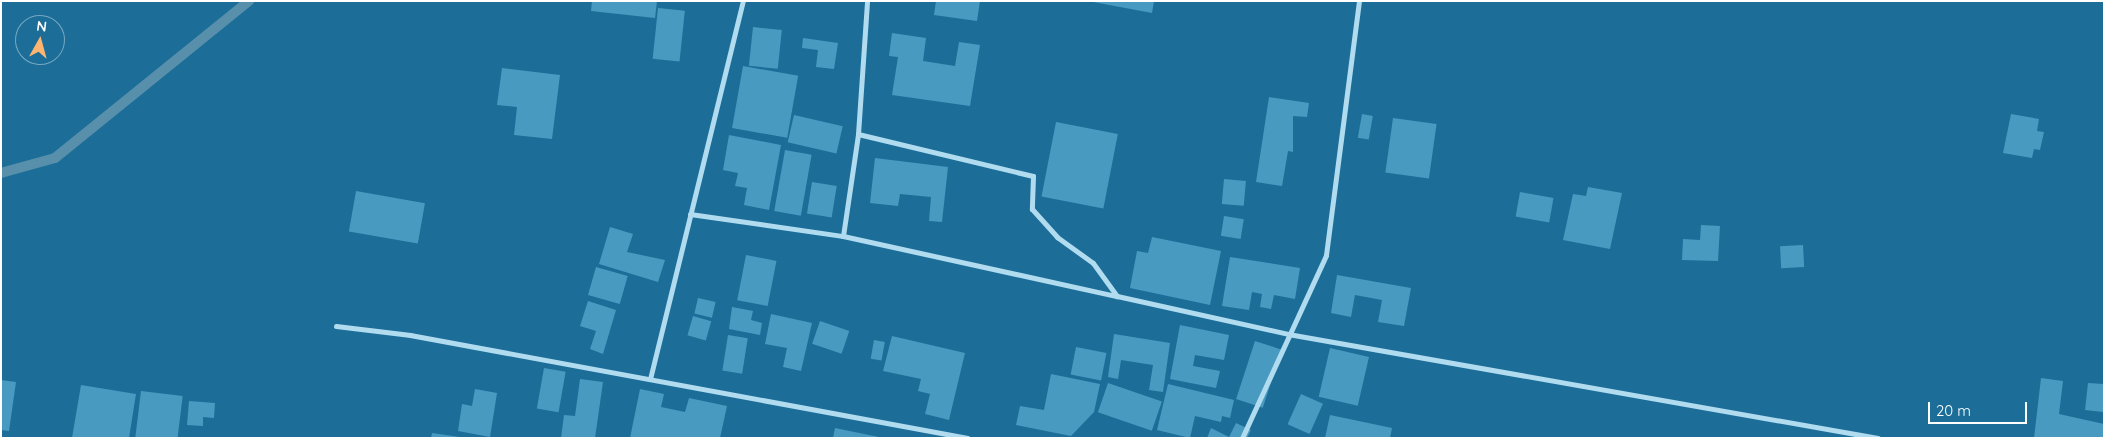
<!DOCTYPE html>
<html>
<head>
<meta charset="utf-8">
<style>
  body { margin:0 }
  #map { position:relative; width:2105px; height:439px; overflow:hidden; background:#1c6e99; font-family:Quicksand,sans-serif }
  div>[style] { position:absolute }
  .stream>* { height:10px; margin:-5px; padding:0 5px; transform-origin:5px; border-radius:5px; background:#588fab }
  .building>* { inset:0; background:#499ac0; transform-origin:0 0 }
  .minor>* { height:5px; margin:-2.5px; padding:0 2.5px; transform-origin:2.5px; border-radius:2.5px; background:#b1dcf0 }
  span { translate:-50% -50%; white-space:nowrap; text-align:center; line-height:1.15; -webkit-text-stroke:5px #1c6e99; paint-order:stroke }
  .frame { position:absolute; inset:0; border:2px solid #fff; pointer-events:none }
  .north { position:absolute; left:15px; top:15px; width:50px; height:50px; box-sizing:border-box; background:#1c6e99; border:1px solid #77a8c2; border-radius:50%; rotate:7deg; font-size:14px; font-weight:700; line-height:20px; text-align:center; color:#fff }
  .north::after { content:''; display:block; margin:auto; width:18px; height:22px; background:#ffb570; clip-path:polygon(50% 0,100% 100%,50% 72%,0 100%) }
  .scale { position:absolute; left:1928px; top:402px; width:99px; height:22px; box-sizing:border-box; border:2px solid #fff; border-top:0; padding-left:6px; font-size:15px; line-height:18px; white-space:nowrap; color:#fff; -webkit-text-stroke:4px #1c6e99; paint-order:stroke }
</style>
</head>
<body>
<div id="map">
  <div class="stream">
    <div style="left:1px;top:173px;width:56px;rotate:-15.5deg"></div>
    <div style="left:55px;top:158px;width:250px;rotate:-39deg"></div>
  </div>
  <div class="building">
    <div style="clip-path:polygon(592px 1px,657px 1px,655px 18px,591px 11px)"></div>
    <div style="clip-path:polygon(936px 1px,980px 1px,977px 21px,934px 15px)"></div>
    <div style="clip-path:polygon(1088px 1px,1154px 1px,1152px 13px)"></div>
    <div style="left:658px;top:8px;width:27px;height:51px;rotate:6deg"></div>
    <div style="left:753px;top:27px;width:29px;height:39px;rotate:6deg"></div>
    <div style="clip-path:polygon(892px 33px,926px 38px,923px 61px,955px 66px,959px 42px,980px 45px,970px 106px,892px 95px,898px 57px,889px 56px)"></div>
    <div style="clip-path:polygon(803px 38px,838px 43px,834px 69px,816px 67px,818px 50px,802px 48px)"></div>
    <div style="left:743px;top:66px;width:56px;height:63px;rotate:10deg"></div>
    <div style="clip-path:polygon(502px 68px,560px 75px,552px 139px,514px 135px,517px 107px,497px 105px)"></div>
    <div style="clip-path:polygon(1269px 97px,1309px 103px,1307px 117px,1293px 116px,1293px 152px,1288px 151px,1282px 186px,1256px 182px)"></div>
    <div style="left:1362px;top:114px;width:11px;height:24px;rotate:10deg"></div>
    <div style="clip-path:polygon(2011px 114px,2039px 119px,2037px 131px,2044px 132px,2040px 150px,2034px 149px,2032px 158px,2003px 153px)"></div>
    <div style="left:794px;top:115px;width:50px;height:28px;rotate:13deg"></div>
    <div style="left:1393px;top:118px;width:44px;height:55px;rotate:8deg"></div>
    <div style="left:1056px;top:122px;width:63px;height:76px;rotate:11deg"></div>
    <div style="clip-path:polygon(729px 135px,781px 145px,769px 210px,744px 205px,747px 188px,735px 186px,738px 173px,723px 170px)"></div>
    <div style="left:785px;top:150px;width:27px;height:62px;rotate:10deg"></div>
    <div style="clip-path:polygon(875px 158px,948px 167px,942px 222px,929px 221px,931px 197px,900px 194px,898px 206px,870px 203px)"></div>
    <div style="left:1224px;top:179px;width:22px;height:25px;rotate:5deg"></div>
    <div style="left:812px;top:182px;width:25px;height:32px;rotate:9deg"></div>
    <div style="clip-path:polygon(1588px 187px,1622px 193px,1610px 249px,1563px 240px,1573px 194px,1586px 196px)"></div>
    <div style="left:356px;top:191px;width:70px;height:41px;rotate:10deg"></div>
    <div style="left:1520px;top:192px;width:34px;height:25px;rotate:10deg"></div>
    <div style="left:1224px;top:216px;width:20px;height:20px;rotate:9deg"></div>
    <div style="clip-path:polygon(1701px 225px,1720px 226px,1718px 261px,1682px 260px,1683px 239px,1700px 240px)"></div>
    <div style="clip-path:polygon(610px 227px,633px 234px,627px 252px,665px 260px,658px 282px,599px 264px)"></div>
    <div style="clip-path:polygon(1152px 237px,1221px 251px,1210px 305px,1130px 288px,1137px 251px,1148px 253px)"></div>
    <div style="left:1803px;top:245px;width:22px;height:23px;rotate:87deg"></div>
    <div style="left:746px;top:255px;width:31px;height:46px;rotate:11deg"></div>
    <div style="clip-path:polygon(1230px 257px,1300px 268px,1295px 299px,1274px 295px,1271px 309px,1260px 307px,1262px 294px,1252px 292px,1249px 310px,1222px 306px)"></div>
    <div style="left:596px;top:267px;width:33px;height:29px;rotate:16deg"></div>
    <div style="clip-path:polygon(1337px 275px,1411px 288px,1404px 326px,1378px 322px,1382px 300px,1355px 295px,1351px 317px,1331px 313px)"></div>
    <div style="left:698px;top:298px;width:18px;height:16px;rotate:13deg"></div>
    <div style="clip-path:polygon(588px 301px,616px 310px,603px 354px,590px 349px,596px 331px,580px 326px)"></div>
    <div style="clip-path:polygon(732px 307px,753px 311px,751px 320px,762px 323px,760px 335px,729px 329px)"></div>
    <div style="clip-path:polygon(771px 314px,812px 323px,801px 371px,783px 367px,787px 348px,765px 344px)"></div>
    <div style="left:693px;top:316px;width:19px;height:20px;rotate:16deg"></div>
    <div style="left:820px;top:321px;width:31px;height:24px;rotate:19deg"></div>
    <div style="clip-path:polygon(1180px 325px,1229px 335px,1224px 360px,1195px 355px,1193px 366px,1220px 371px,1216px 388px,1170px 379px)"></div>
    <div style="clip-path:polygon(1114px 334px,1170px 343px,1163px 392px,1149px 390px,1153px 365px,1121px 360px,1118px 379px,1108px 377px)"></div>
    <div style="left:728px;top:335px;width:20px;height:36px;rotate:9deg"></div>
    <div style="clip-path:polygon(892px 336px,965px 353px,949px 420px,925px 414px,930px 394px,918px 391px,921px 379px,883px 371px)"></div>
    <div style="left:874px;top:340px;width:11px;height:19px;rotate:10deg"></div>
    <div style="left:1255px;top:341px;width:28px;height:61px;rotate:18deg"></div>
    <div style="left:1076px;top:347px;width:31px;height:28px;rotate:11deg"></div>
    <div style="left:1330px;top:348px;width:40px;height:50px;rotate:13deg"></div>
    <div style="left:544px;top:368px;width:22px;height:41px;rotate:10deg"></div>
    <div style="clip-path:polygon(1051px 374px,1100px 384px,1094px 412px,1071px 436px,1016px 425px,1020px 406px,1044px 410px)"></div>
    <div style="clip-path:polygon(2041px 378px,2063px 381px,2059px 414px,2104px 424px,2103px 438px,2034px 438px)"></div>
    <div style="clip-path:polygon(580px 379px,603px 382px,595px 438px,561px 438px,564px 415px,575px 416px)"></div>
    <div style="clip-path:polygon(1px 380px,16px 382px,9px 431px,1px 430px)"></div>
    <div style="left:1108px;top:383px;width:57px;height:31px;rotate:19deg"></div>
    <div style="clip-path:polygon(2088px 383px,2104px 384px,2103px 412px,2085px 410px)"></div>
    <div style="clip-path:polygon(1168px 384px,1234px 400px,1230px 418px,1222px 416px,1221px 422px,1195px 416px,1190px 438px,1157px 430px)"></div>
    <div style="clip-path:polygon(81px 385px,136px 394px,129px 438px,72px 438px)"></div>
    <div style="clip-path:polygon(475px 389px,497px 393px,490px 437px,458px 431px,462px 404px,472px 406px)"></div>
    <div style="clip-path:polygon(640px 389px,664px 394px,661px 407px,685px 412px,689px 398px,727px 406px,720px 438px,630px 438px)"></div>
    <div style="left:141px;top:391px;width:42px;height:47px;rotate:7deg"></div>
    <div style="left:1301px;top:394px;width:24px;height:33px;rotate:24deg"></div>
    <div style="clip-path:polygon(189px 401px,215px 403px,214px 418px,203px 417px,203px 426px,187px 425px)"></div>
    <div style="clip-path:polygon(1330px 415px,1392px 428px,1390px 438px,1325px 438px)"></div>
    <div style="clip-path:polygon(1236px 423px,1251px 430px,1247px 438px,1207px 438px,1211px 428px,1229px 437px)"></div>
    <div style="clip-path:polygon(835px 428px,879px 437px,879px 438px,833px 438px)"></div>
    <div style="clip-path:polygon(432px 433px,460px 437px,460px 438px,431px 438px)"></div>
  </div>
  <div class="minor">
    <div style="left:858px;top:134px;width:180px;rotate:13.5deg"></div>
    <div style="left:1033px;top:176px;width:33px;rotate:92deg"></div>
    <div style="left:1032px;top:209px;width:38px;rotate:48deg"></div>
    <div style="left:1057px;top:237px;width:44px;rotate:35.8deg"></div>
    <div style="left:1093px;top:263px;width:41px;rotate:54deg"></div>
    <div style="left:1117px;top:296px;width:175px;rotate:12.5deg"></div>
    <div style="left:1288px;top:334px;width:599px;rotate:10deg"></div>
    <div style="left:690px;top:214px;width:155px;rotate:8.2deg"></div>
    <div style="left:843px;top:236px;width:280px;rotate:12.4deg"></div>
    <div style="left:843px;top:236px;width:103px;rotate:-81.6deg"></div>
    <div style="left:858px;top:134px;width:133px;rotate:-86.1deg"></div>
    <div style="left:336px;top:326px;width:75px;rotate:6.9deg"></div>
    <div style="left:410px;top:335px;width:567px;rotate:10.46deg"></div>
    <div style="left:650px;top:379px;width:389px;rotate:-76.2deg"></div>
    <div style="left:1242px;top:438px;width:201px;rotate:-65.3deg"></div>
    <div style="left:1326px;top:255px;width:256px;rotate:-82.6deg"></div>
  </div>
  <div class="frame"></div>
  <div class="north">N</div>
  <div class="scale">20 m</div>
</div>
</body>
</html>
